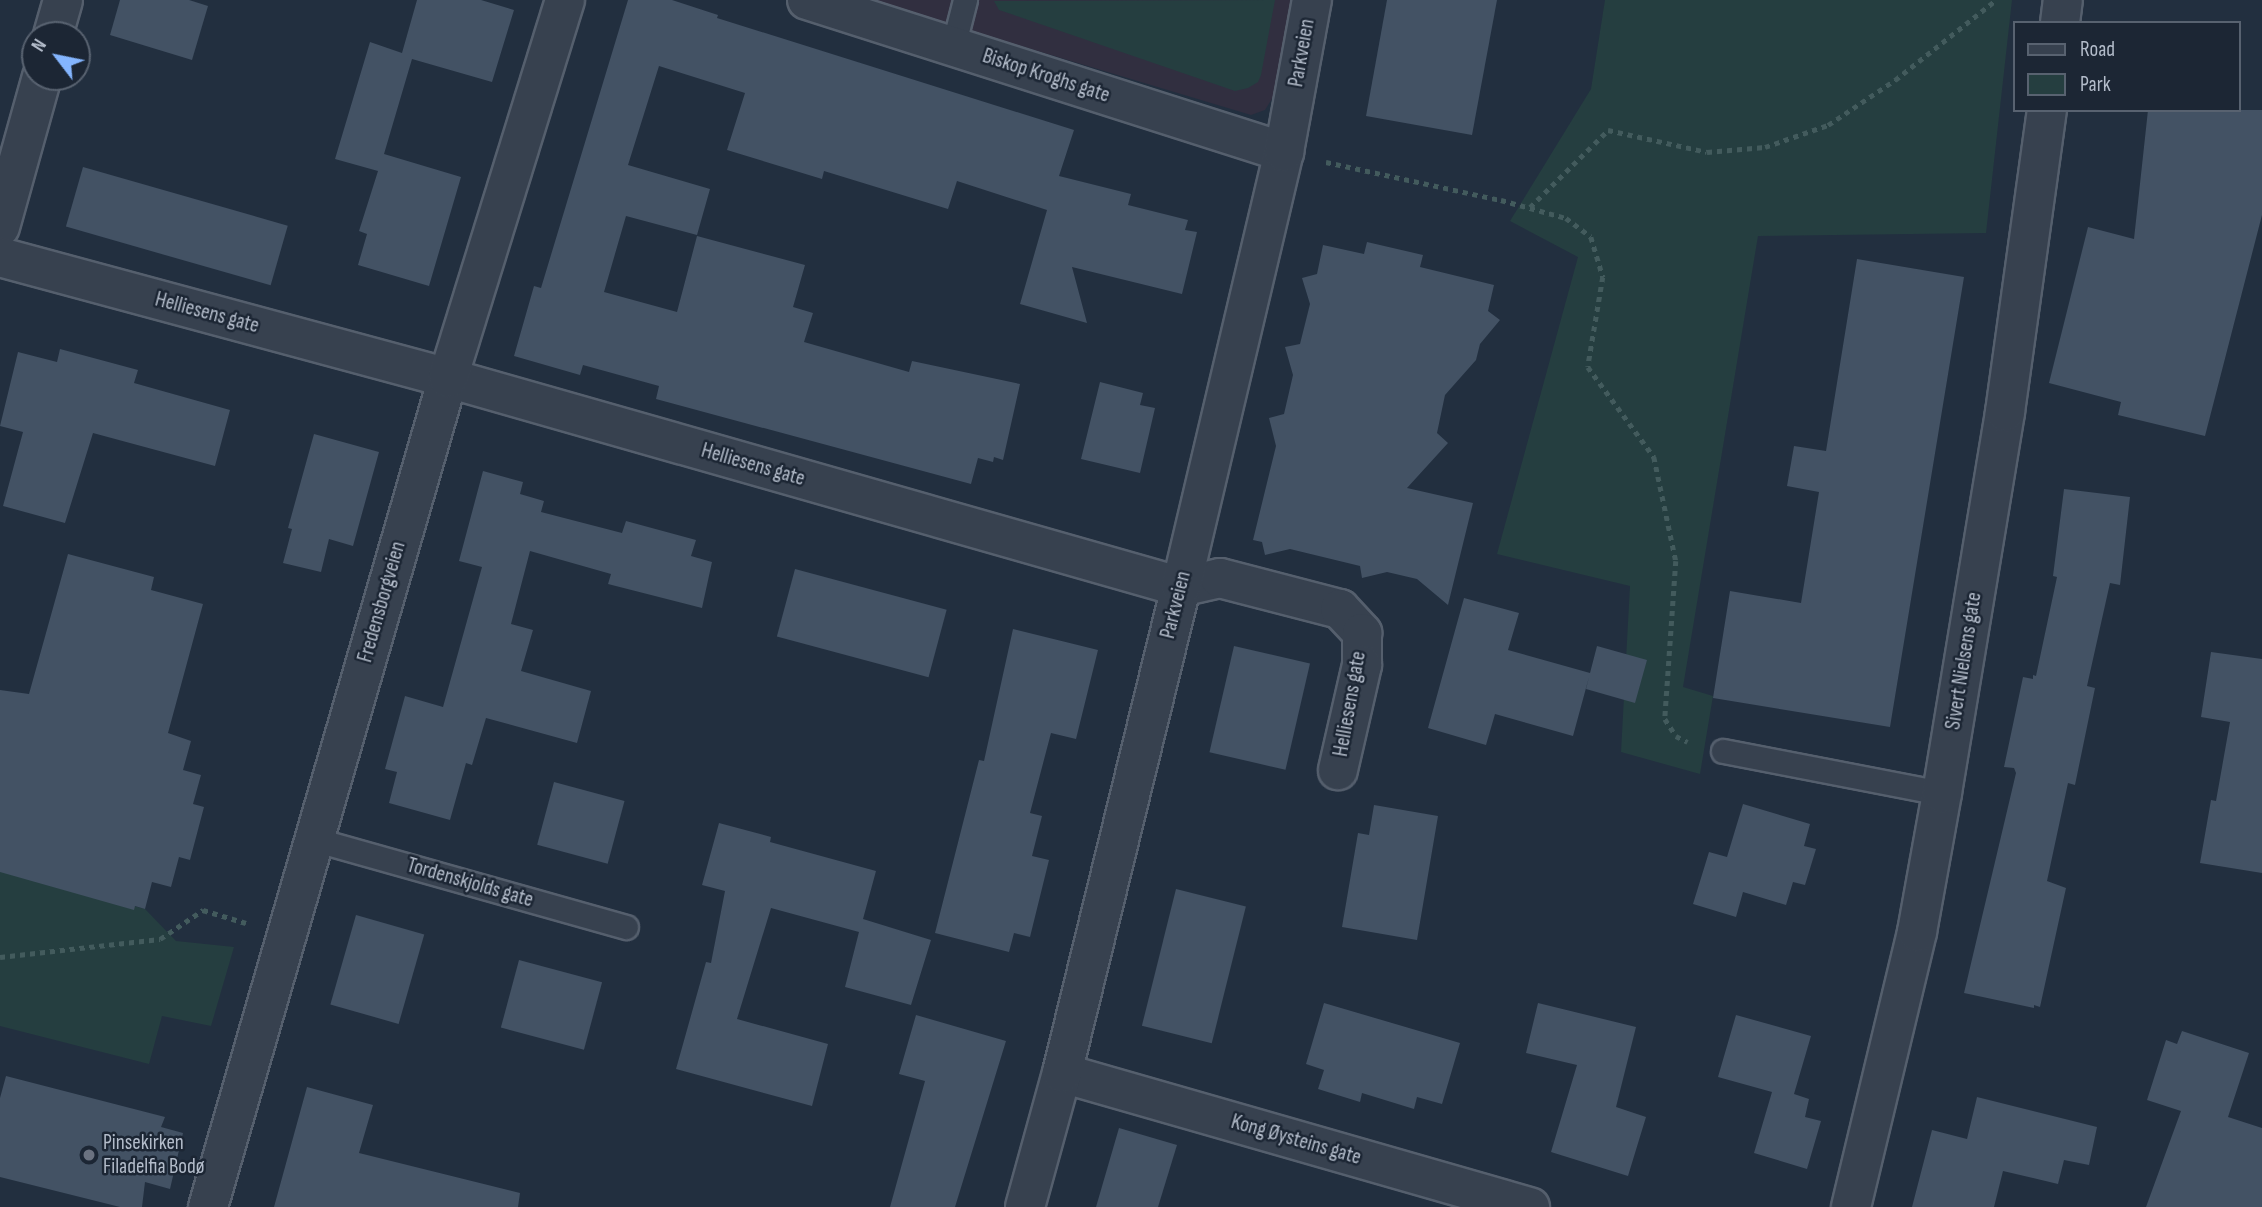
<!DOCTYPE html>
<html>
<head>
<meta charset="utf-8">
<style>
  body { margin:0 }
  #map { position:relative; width:2262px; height:1207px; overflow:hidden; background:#222f3f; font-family:"Sofia Sans Condensed",sans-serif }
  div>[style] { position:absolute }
  .medical>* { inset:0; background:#312f40 }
  .green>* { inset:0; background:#253e40 }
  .building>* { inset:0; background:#435264; transform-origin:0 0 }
  .path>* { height:4.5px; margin-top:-2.25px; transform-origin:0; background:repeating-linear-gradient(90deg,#435b5d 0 5px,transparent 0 10px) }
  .roads { filter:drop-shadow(2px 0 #555f6d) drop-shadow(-2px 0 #555f6d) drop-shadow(0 2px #555f6d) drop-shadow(0 -2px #555f6d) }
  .lane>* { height:23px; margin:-11.5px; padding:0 11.5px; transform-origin:11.5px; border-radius:11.5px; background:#37414f }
  .street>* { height:38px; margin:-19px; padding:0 19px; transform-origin:19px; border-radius:19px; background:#37414f }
  .dots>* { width:19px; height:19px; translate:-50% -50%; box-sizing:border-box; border:4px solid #1c2634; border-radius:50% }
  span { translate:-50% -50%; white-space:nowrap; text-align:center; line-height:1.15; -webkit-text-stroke:5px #1c2634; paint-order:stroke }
  .street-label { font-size:21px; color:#b3bcca }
  .poi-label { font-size:21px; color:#b3bcca }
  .left { translate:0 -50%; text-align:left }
  .legend { position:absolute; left:2013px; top:21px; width:228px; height:91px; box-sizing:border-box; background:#1c2634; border:2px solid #586270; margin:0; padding:9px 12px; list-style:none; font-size:21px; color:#b3bcca }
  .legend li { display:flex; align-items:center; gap:14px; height:35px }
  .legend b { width:35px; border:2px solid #586270 }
  .north { position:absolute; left:21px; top:21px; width:70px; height:70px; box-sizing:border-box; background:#1c2634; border:2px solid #586270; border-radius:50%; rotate:302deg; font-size:19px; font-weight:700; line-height:28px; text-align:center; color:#b3bcca }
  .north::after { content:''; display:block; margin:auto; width:24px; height:32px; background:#84b5fe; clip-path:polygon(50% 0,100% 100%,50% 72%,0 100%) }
</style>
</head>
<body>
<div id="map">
  <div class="medical">
    <div style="clip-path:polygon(868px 0,1297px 0,1273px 97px,1265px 110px,1251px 115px)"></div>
  </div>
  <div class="green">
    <div style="clip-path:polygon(1275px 0,1261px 75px,1258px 82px,1248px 88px,1235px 91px,1011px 14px,999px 10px,994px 1px)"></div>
    <div style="clip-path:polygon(1605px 0,2012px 0,1986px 233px,1758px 236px,1683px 687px,1713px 696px,1700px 774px,1621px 752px,1630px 586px,1497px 554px,1578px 257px,1510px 221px,1591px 89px)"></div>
    <div style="clip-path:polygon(0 870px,145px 909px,176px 941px,234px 947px,211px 1026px,162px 1016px,149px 1064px,0 1026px)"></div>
  </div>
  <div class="building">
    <div style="clip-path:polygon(120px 0,189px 0,208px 6px,192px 60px,110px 35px)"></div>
    <div style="clip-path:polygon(417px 0,481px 0,514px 10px,492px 82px,412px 59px,384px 154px,461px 177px,429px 286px,358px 265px,367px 234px,359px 231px,378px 171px,335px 159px,370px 42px,402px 53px)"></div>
    <div style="clip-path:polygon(628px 0,672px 0,718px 15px,717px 18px,1074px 130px,1059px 176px,1131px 194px,1128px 205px,1188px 220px,1185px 230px,1197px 232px,1182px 294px,1072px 267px,1087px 323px,1020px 304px,1047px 210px,957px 181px,948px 209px,824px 171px,822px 179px,727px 150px,745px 93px,659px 66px,628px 165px,710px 189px,697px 235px,626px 216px,604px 292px,677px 312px,697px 236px,805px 265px,793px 307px,813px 313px,804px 342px,909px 372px,912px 361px,1020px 384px,1003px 460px,994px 457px,993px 462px,978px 458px,971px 484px,656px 399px,659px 386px,583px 365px,580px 375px,514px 356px,534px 286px,541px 288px)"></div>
    <div style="clip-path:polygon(1387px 0,1497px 0,1472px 135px,1366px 116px)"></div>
    <div style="clip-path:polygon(2148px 110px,2262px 110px,2262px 215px,2205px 436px,2118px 415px,2121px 402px,2049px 383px,2088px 227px,2134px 239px)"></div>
    <div style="left:83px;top:167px;width:213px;height:62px;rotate:16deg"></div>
    <div style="clip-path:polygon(1367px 242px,1423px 255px,1420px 267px,1494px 285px,1488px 311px,1500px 320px,1480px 344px,1476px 360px,1445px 395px,1437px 433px,1448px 443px,1407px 488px,1473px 503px,1448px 605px,1417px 579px,1387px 572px,1362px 578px,1360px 566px,1290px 549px,1265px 555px,1262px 542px,1253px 540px,1276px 446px,1269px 418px,1284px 414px,1293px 375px,1285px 347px,1300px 344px,1310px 304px,1302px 278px,1317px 274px,1323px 245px,1364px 254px)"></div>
    <div style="clip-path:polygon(1857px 259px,1964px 277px,1890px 727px,1713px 698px,1730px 591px,1801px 603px,1819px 492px,1787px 486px,1794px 446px,1826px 451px)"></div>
    <div style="clip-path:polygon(60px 349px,138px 370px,134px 383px,230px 410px,215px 466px,93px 433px,65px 523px,3px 506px,23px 432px,0 426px,18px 352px,57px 362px)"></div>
    <div style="clip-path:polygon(1100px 382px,1143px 393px,1140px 405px,1155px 408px,1140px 473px,1081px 459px)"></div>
    <div style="clip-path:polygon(314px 434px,379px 452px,353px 546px,329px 539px,321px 572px,283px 563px,292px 529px,288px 528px)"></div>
    <div style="clip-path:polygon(483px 471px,523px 482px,520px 494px,544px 501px,541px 512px,622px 533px,626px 521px,696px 540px,691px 556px,712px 562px,702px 608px,608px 584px,611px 574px,530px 551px,511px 624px,533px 630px,521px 671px,591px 691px,577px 743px,486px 718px,472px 765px,466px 763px,450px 820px,389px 803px,397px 772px,385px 769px,405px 696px,443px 707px,482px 567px,459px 561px)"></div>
    <div style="clip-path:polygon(2064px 489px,2130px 497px,2120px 585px,2110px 583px,2087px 686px,2095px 688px,2075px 785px,2068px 783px,2047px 881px,2066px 888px,2040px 1007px,2034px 1005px,2034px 1008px,1964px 993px,2016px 773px,2014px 768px,2004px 767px,2023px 677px,2033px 679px,2033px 675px,2036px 676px,2057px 577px,2053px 576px)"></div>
    <div style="clip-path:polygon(68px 554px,154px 577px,151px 590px,203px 604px,168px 733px,191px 741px,183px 770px,201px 775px,193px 804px,204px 807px,190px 860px,179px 857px,171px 887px,152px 882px,145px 909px,135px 906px,134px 910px,0 872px,0 690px,29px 694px)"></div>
    <div style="left:795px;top:569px;width:157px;height:70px;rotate:15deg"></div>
    <div style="clip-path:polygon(1464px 598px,1519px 613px,1508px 650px,1590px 673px,1597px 646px,1647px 660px,1635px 703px,1586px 689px,1589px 677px,1573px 736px,1495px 714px,1486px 745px,1428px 728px)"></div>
    <div style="clip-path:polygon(1013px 629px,1098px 650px,1076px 739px,1051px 733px,1030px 813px,1042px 816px,1032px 856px,1049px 860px,1030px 937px,1014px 933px,1009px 952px,935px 933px,979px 760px,984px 761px)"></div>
    <div style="left:1234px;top:646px;width:78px;height:109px;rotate:13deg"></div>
    <div style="clip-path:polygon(2211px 652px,2262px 659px,2262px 873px,2200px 863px,2211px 800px,2216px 801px,2230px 722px,2201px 717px)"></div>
    <div style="left:554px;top:782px;width:73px;height:65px;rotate:15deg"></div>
    <div style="clip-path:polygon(1743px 804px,1810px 824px,1804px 846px,1816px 849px,1805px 885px,1793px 882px,1786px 905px,1743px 892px,1736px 917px,1693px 904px,1709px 852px,1727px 857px)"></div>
    <div style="clip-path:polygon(1374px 805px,1438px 816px,1417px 940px,1342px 927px,1358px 833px,1369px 835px)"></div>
    <div style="clip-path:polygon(719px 823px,771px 837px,770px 842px,876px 871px,863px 919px,931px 940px,911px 1005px,845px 987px,861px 924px,859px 932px,771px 908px,737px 1019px,828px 1044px,812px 1106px,676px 1069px,706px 962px,711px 963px,725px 891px,702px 885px)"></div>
    <div style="left:1176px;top:889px;width:72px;height:141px;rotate:14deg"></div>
    <div style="left:356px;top:915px;width:71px;height:93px;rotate:16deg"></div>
    <div style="left:519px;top:960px;width:86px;height:70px;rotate:15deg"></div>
    <div style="clip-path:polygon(1324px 1003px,1460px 1043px,1442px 1104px,1417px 1097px,1414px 1109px,1362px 1093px,1360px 1102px,1318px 1089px,1324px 1070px,1306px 1064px)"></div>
    <div style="clip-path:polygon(1538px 1003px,1636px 1027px,1616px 1107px,1646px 1117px,1628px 1176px,1551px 1152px,1577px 1065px,1526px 1053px)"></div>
    <div style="clip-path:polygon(916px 1015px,1006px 1041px,955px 1207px,890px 1207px,925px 1081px,899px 1074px)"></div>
    <div style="clip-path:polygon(1736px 1015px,1811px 1036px,1794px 1094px,1809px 1099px,1805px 1117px,1821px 1121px,1807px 1169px,1754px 1153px,1772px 1092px,1718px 1077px)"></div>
    <div style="clip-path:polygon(2182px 1031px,2249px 1053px,2228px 1117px,2262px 1128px,2262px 1207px,2146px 1207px,2181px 1111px,2147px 1100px,2166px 1040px,2177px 1044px)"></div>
    <div style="clip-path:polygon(6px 1076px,165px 1117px,161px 1127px,183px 1133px,170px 1189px,145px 1182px,142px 1207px,120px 1207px,0 1177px,0 1098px)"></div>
    <div style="clip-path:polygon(307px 1087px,373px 1105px,359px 1153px,520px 1193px,518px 1207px,274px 1207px)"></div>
    <div style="clip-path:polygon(1977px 1097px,2097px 1127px,2089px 1165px,2064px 1160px,2058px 1184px,2003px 1171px,1994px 1207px,1912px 1207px,1932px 1130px,1967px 1139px)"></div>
    <div style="clip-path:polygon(1119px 1128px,1177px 1145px,1158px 1207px,1096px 1207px)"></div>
  </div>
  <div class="path">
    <div style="left:1326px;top:162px;width:179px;rotate:12.3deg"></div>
    <div style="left:1501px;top:200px;width:67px;rotate:15.5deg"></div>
    <div style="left:1566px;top:218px;width:31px;rotate:37deg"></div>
    <div style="left:1591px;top:237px;width:42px;rotate:73.3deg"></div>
    <div style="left:1603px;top:277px;width:91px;rotate:99.5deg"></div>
    <div style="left:1588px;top:367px;width:112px;rotate:53.7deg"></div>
    <div style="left:1654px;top:457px;width:106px;rotate:78.1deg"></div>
    <div style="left:1676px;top:561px;width:158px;rotate:94deg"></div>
    <div style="left:1665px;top:719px;width:20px;rotate:57deg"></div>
    <div style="left:1676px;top:736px;width:13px;rotate:27deg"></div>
    <div style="left:1530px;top:207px;width:110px;rotate:-44.6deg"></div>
    <div style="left:1608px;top:130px;width:101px;rotate:12.5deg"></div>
    <div style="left:1707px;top:152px;width:58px;rotate:-4.9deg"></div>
    <div style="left:1765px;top:147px;width:67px;rotate:-19.2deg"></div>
    <div style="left:1828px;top:125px;width:81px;rotate:-33.9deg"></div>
    <div style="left:1895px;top:80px;width:129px;rotate:-38.4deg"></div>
    <div style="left:0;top:957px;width:161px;rotate:-6.4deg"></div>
    <div style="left:160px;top:939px;width:52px;rotate:-34deg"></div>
    <div style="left:203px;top:910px;width:45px;rotate:16.8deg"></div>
  </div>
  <div class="roads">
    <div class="lane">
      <div style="left:953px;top:47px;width:49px;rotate:-75.7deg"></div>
      <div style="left:1723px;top:751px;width:223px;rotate:10.9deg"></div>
      <div style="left:313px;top:839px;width:325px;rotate:15.7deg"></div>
    </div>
    <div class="street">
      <div style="left:807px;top:0;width:501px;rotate:17.67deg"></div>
      <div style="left:2060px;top:23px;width:23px;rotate:-83deg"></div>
      <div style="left:53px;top:35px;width:36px;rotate:-74deg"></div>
      <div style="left:0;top:227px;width:156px;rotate:-74.4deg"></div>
      <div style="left:0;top:257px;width:464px;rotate:15.1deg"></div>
      <div style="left:448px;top:378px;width:762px;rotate:15.91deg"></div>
      <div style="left:1181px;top:587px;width:40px;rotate:-13deg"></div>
      <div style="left:1220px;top:578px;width:124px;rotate:14.5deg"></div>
      <div style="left:1340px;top:609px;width:33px;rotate:47deg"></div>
      <div style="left:1362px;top:633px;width:32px;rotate:90deg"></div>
      <div style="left:1362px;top:665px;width:108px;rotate:102.9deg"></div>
      <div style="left:1062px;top:1073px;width:487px;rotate:16deg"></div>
      <div style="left:208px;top:1207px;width:863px;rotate:-73.85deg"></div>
      <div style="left:448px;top:378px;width:396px;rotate:-72.8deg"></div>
      <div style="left:1025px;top:1207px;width:139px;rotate:-74.6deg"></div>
      <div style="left:1062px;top:1073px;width:500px;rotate:-76.24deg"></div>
      <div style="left:1181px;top:587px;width:447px;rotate:-76.7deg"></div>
      <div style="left:1284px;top:152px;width:155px;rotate:-79.6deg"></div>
      <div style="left:1851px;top:1207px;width:283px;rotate:-76.5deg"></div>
      <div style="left:1917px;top:932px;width:141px;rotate:-79.8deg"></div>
      <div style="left:1942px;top:793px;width:386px;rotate:-80.6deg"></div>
      <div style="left:2005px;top:412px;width:305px;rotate:-82.1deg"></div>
    </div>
  </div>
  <div class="dots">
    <div style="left:89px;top:1155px;background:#6b7280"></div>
  </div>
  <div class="street-label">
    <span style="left:1302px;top:53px;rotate:-80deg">Parkveien</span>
    <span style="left:1046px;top:76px;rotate:18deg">Biskop Kroghs gate</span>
    <span style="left:207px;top:313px;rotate:15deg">Helliesens gate</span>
    <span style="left:753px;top:465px;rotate:16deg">Helliesens gate</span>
    <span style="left:382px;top:602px;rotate:-74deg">Fredensborgveien</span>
    <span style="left:1176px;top:605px;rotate:-76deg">Parkveien</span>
    <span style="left:1964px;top:661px;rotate:-81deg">Sivert Nielsens gate</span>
    <span style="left:1350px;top:704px;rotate:-80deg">Helliesens gate</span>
    <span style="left:470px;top:883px;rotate:16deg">Tordenskjolds gate</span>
    <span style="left:1296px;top:1140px;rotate:16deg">Kong Øysteins gate</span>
  </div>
  <div class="poi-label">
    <span class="left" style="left:103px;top:1155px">Pinsekirken<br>Filadelfia Bodø</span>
  </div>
  <ul class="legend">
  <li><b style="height:9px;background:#37414f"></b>Road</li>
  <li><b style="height:19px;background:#253e40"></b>Park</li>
  </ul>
  <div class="north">N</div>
</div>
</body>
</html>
